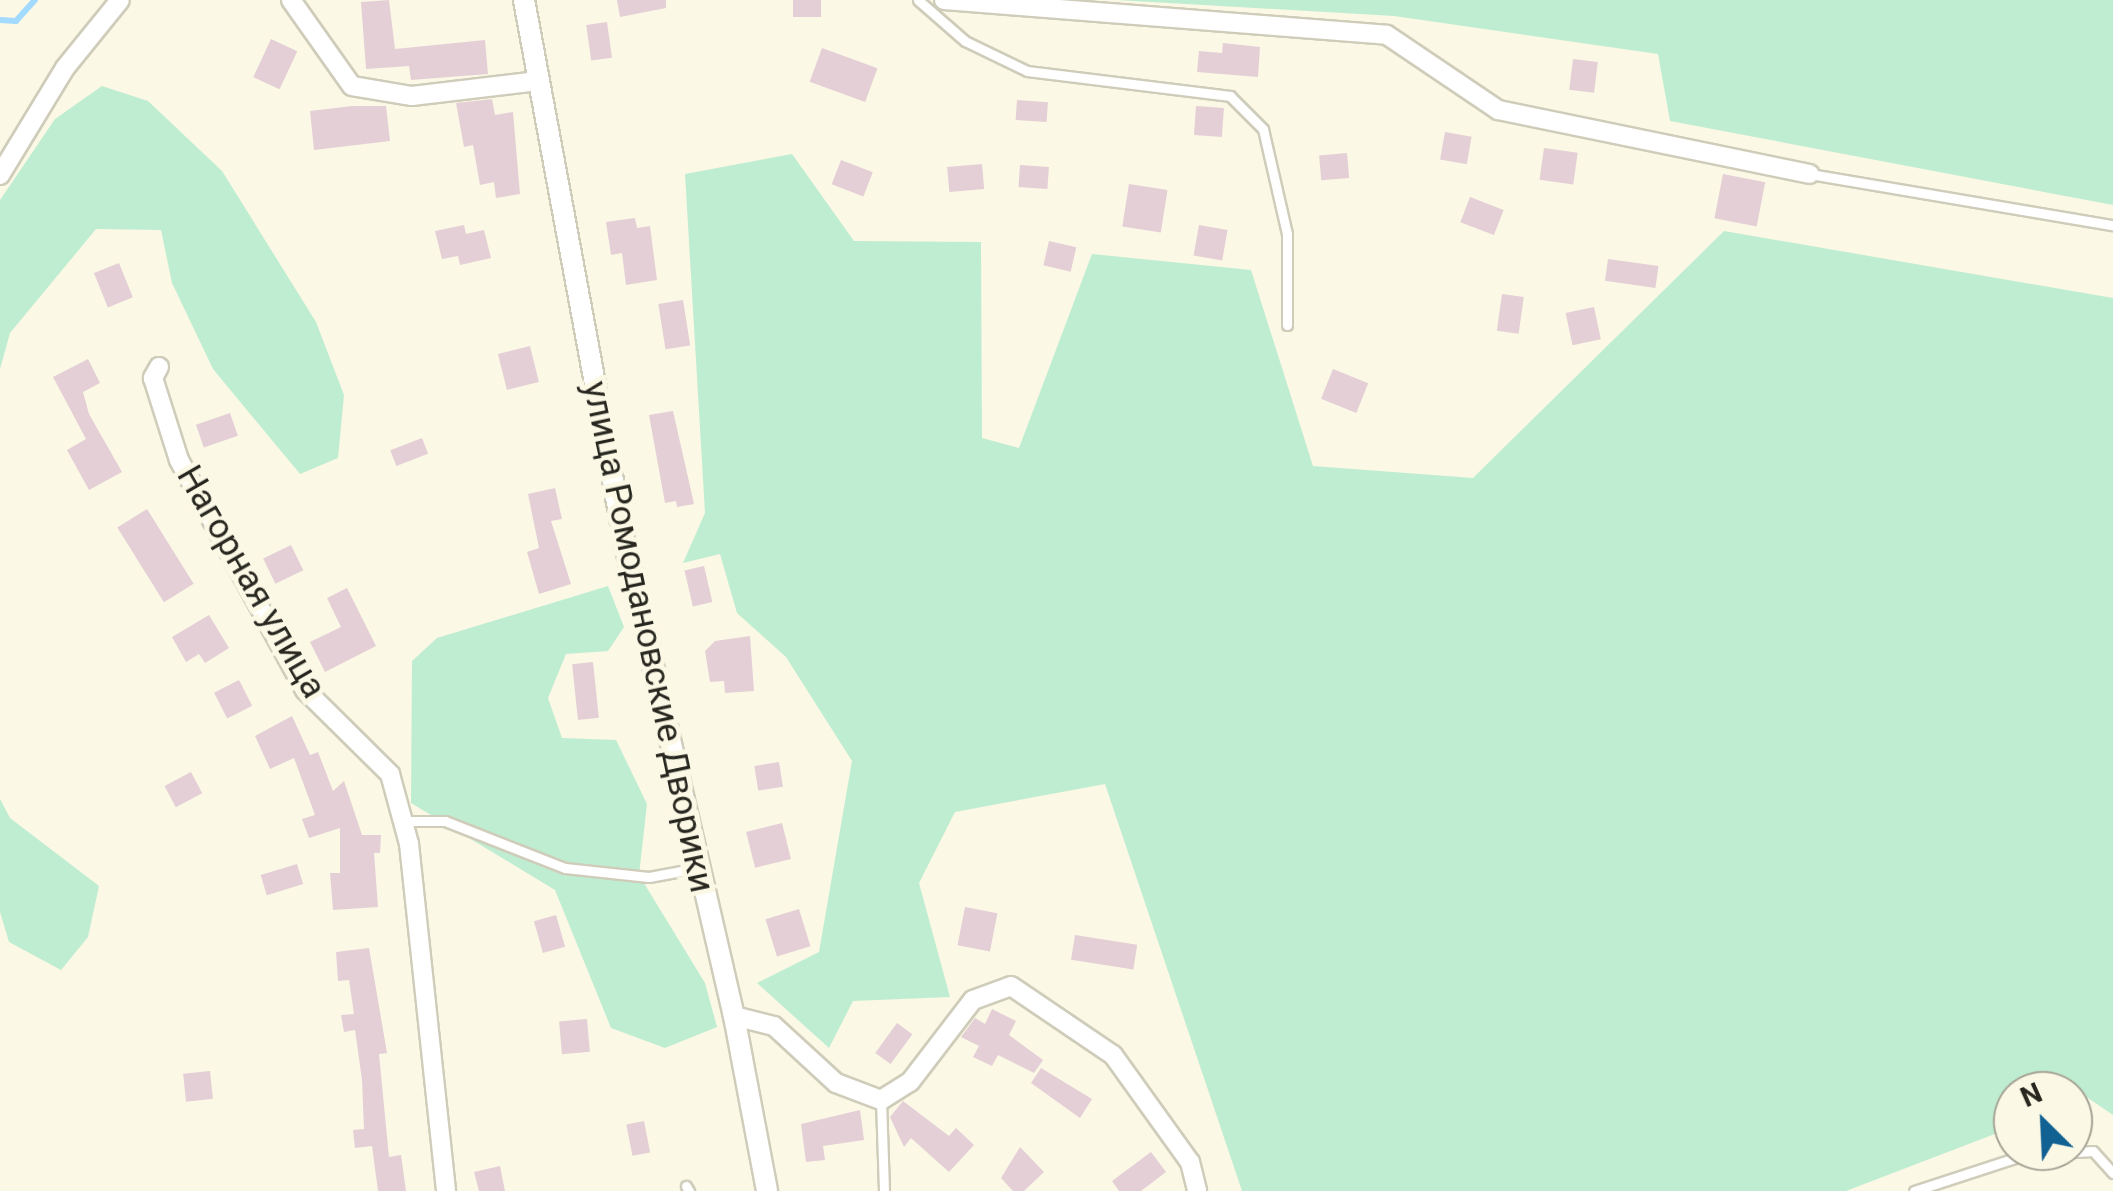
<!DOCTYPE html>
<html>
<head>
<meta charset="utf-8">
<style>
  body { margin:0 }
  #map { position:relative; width:2113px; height:1191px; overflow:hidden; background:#fbf8e5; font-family:Roboto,sans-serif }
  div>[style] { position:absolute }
  .green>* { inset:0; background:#bfedd1 }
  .stream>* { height:6px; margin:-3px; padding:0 3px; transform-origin:3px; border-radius:3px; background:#a3daff }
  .building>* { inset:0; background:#e4cfd7; transform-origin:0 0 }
  .roads { filter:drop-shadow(2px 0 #cfccba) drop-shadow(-2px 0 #cfccba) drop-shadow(0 2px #cfccba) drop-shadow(0 -2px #cfccba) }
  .service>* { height:9px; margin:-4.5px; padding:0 4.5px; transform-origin:4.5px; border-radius:4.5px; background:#fff }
  .minor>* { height:18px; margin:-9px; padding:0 9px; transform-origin:9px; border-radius:9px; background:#fff }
  .tertiary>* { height:20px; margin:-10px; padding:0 10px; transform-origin:10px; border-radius:10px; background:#fff }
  span { translate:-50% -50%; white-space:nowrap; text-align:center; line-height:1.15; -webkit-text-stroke:10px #fbf8e5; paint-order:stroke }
  .street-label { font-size:35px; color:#27261f }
  .north { position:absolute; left:1993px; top:1071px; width:100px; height:100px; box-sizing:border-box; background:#fbf8e5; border:2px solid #a6a496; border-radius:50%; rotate:336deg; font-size:28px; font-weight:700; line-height:40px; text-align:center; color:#27261f }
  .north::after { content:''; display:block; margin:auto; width:35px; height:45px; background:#116193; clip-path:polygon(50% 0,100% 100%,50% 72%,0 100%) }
</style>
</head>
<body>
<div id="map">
  <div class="green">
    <div style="clip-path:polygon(1117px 0,2113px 0,2113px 205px,1670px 121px,1658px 54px,1394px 16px)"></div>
    <div style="clip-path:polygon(102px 86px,148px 101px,222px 171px,316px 322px,344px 395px,338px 458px,300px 474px,213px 369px,172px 283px,161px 230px,96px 229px,10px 333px,0 369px,0 200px,55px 119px)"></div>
    <div style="clip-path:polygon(792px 154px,854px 241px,981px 242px,982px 438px,1019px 448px,1092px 254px,1251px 270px,1313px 466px,1473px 478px,1724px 231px,2113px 298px,2113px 1115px,2088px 1098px,2073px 1104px,2073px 1091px,2013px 1091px,2013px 1127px,1846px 1191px,1242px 1191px,1105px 784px,955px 812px,919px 883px,950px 997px,853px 1001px,829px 1048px,757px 983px,819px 952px,852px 761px,786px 657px,737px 613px,720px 554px,683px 563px,705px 513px,685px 174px)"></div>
    <div style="clip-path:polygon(608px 586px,624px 627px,608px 651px,566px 654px,548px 698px,562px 738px,616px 740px,647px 804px,639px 875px,705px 983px,717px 1027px,665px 1048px,611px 1028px,555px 890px,411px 803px,412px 661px,437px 638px)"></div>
    <div style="clip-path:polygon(0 799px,10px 818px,99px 886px,88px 937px,61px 970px,9px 942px,0 912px)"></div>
  </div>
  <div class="stream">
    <div style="left:0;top:20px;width:16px;rotate:4deg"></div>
    <div style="left:16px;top:21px;width:28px;rotate:-48deg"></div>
  </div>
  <div class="building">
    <div style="clip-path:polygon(389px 0,395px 49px,485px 40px,488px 74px,411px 80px,409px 66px,366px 69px,361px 2px)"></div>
    <div style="clip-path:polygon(617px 0,666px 0,666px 8px,620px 17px)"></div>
    <div style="left:793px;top:0;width:28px;height:17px"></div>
    <div style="left:607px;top:22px;width:36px;height:21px;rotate:82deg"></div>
    <div style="left:271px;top:39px;width:29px;height:42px;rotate:25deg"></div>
    <div style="clip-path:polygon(1223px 43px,1260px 47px,1258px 77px,1197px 72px,1199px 51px,1222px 53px)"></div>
    <div style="left:822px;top:48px;width:59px;height:36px;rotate:20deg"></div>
    <div style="left:1573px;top:59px;width:25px;height:31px;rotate:7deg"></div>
    <div style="clip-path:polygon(492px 99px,495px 115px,513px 112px,520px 194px,496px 198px,494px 182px,480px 185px,473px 145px,464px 147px,456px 103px)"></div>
    <div style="left:1017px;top:100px;width:31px;height:20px;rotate:4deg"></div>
    <div style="clip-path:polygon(352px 106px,386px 106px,390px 141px,314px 150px,310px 111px)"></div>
    <div style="left:1196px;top:106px;width:28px;height:29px;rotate:4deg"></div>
    <div style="left:1445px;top:132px;width:27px;height:28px;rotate:10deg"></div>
    <div style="left:1544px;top:148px;width:34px;height:32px;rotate:8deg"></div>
    <div style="left:1347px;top:153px;width:25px;height:28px;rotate:85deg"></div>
    <div style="left:841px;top:160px;width:34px;height:26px;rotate:21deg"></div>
    <div style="left:982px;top:164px;width:25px;height:35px;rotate:85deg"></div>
    <div style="left:1020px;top:165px;width:29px;height:22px;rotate:4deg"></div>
    <div style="left:1723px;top:174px;width:43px;height:45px;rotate:11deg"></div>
    <div style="left:1129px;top:184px;width:39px;height:43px;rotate:9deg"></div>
    <div style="left:1470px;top:197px;width:36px;height:27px;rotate:21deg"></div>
    <div style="clip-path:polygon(635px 218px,637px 228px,650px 226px,657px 280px,626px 285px,622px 253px,611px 255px,606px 222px)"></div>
    <div style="clip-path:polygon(464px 225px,466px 234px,484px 230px,491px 258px,460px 265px,458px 256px,442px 259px,435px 231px)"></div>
    <div style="left:1199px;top:225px;width:29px;height:31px;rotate:10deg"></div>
    <div style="left:1049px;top:241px;width:28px;height:25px;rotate:13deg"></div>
    <div style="left:1608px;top:259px;width:51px;height:22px;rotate:8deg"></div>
    <div style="left:119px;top:263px;width:37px;height:27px;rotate:68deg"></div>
    <div style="left:1502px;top:294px;width:22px;height:37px;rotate:8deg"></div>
    <div style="left:683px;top:300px;width:46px;height:25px;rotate:81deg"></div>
    <div style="left:1594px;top:307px;width:33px;height:29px;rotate:78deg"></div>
    <div style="left:530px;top:346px;width:37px;height:33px;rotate:76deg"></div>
    <div style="clip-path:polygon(88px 359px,100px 383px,83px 392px,89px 414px,122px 472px,89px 490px,67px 450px,86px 439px,53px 377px)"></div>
    <div style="left:1333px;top:369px;width:38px;height:32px;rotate:22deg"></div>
    <div style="clip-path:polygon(673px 411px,694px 504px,677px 507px,676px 501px,665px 503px,649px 415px)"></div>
    <div style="left:230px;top:413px;width:24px;height:36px;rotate:71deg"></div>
    <div style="left:422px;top:438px;width:17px;height:34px;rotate:69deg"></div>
    <div style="clip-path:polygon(555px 488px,562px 519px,551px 521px,571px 584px,539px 594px,527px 552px,539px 548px,528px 494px)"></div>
    <div style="left:147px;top:509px;width:88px;height:35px;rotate:58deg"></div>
    <div style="left:291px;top:545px;width:28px;height:31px;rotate:64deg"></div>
    <div style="left:704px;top:566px;width:37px;height:20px;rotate:77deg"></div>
    <div style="clip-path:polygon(347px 588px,376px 646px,325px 672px,310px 642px,341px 627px,327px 598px)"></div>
    <div style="clip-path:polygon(209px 615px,229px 648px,205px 663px,199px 654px,186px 662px,172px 637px)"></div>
    <div style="clip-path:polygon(750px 636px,754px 691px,725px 693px,724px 681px,710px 682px,705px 651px,715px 641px)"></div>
    <div style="left:593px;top:662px;width:56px;height:21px;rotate:84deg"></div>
    <div style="left:239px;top:680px;width:29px;height:28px;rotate:63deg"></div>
    <div style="clip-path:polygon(292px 716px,310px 755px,318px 752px,333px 791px,344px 781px,362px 835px,381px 835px,380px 853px,374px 853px,378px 907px,333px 910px,330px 873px,340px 873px,340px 828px,309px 838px,302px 819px,315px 815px,294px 758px,270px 769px,255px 736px)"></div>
    <div style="left:779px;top:762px;width:25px;height:25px;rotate:81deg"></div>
    <div style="left:191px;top:772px;width:24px;height:30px;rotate:62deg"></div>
    <div style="left:782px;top:823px;width:37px;height:37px;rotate:76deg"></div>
    <div style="left:297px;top:864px;width:21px;height:38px;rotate:73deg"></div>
    <div style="left:965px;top:907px;width:33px;height:39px;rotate:11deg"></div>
    <div style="left:799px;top:909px;width:39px;height:35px;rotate:73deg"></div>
    <div style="left:556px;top:915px;width:33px;height:23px;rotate:74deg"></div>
    <div style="left:1075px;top:935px;width:63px;height:25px;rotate:9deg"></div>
    <div style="clip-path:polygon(369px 948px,387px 1053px,379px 1054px,389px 1157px,401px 1155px,406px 1191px,378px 1191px,372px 1146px,355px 1148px,353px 1130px,364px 1129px,362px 1080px,355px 1030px,344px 1032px,341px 1015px,354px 1014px,349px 980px,338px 981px,336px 952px)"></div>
    <div style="clip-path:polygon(992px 1009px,1016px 1021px,1009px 1035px,1043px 1060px,1034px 1073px,998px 1055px,992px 1066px,973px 1057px,979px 1046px,961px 1037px,975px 1018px,985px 1024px)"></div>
    <div style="left:587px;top:1019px;width:33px;height:28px;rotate:85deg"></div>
    <div style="left:897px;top:1023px;width:19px;height:37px;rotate:36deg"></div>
    <div style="clip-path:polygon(1041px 1068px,1092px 1099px,1080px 1118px,1031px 1083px)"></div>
    <div style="left:210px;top:1071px;width:28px;height:27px;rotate:84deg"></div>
    <div style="clip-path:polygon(903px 1101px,949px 1136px,956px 1128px,974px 1145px,949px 1172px,911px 1138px,904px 1147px,890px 1117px)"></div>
    <div style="clip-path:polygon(860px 1110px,864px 1140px,823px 1146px,825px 1160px,806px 1162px,801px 1124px)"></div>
    <div style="left:644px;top:1121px;width:32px;height:18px;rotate:79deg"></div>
    <div style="clip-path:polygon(1020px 1147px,1044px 1172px,1024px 1191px,1013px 1191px,1001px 1178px)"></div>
    <div style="clip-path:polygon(1151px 1152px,1166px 1172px,1141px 1191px,1119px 1191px,1112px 1181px)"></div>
    <div style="clip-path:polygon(500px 1166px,505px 1191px,479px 1191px,474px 1172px)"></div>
  </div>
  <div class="roads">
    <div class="service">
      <div style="left:918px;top:0;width:62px;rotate:41.1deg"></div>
      <div style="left:965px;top:41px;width:69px;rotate:25.8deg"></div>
      <div style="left:1027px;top:71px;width:205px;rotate:7deg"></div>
      <div style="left:1230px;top:96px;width:47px;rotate:45deg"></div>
      <div style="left:1263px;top:129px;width:108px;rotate:77.1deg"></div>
      <div style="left:1287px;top:234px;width:91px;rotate:90deg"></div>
      <div style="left:1810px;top:174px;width:307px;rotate:9.6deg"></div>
      <div style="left:403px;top:821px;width:42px"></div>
      <div style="left:445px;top:821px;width:129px;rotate:21.4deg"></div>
      <div style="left:565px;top:868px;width:84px;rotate:6.1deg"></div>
      <div style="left:649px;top:877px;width:49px;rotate:-10.6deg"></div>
      <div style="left:881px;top:1100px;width:91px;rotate:88.1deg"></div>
      <div style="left:686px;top:1186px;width:6px;rotate:59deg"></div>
      <div style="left:1914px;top:1191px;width:116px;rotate:-18.1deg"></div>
      <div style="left:2024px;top:1155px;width:69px;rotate:-3.3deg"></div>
      <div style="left:2093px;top:1151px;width:30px;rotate:48deg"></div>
    </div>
    <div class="minor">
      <div style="left:291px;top:0;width:105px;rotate:54.7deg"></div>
      <div style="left:352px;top:86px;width:61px;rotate:9.5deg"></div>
      <div style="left:412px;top:96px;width:127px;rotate:-6.8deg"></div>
      <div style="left:944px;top:0;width:444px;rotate:4.5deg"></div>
      <div style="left:1387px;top:35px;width:134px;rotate:34deg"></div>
      <div style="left:1498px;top:110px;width:318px;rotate:11.6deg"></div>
      <div style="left:0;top:175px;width:125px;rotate:-58.7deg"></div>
      <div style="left:65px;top:68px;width:87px;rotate:-51deg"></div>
      <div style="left:159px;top:367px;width:13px;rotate:119deg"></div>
      <div style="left:153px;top:378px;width:86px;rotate:72.4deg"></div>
      <div style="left:179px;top:460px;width:262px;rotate:61.3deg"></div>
      <div style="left:305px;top:690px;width:120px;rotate:44.7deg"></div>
      <div style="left:390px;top:774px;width:73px;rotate:74.8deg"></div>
      <div style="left:409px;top:844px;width:349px;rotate:83.9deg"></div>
      <div style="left:734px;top:1016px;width:41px;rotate:14deg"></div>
      <div style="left:774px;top:1026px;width:84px;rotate:42.6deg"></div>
      <div style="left:836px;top:1083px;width:48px;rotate:20.7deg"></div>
      <div style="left:881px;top:1100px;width:34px;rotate:-32deg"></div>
      <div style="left:910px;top:1082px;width:103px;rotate:-52.5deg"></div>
      <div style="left:973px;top:1000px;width:40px;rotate:-20.2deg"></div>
      <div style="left:1011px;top:986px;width:123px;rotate:34.1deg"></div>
      <div style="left:1113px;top:1055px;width:132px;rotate:54.3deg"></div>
      <div style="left:1190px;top:1162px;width:30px;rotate:76deg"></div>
    </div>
    <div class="tertiary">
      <div style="left:524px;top:0;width:549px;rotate:79.51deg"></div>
      <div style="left:624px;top:540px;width:489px;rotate:77deg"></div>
      <div style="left:734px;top:1016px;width:178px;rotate:79.3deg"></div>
    </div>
  </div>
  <div class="street-label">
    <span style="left:251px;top:582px;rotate:60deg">Нагорная улица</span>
    <span style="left:648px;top:637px;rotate:78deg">улица Ромодановские Дворики</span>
  </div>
  <div class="north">N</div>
</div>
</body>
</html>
